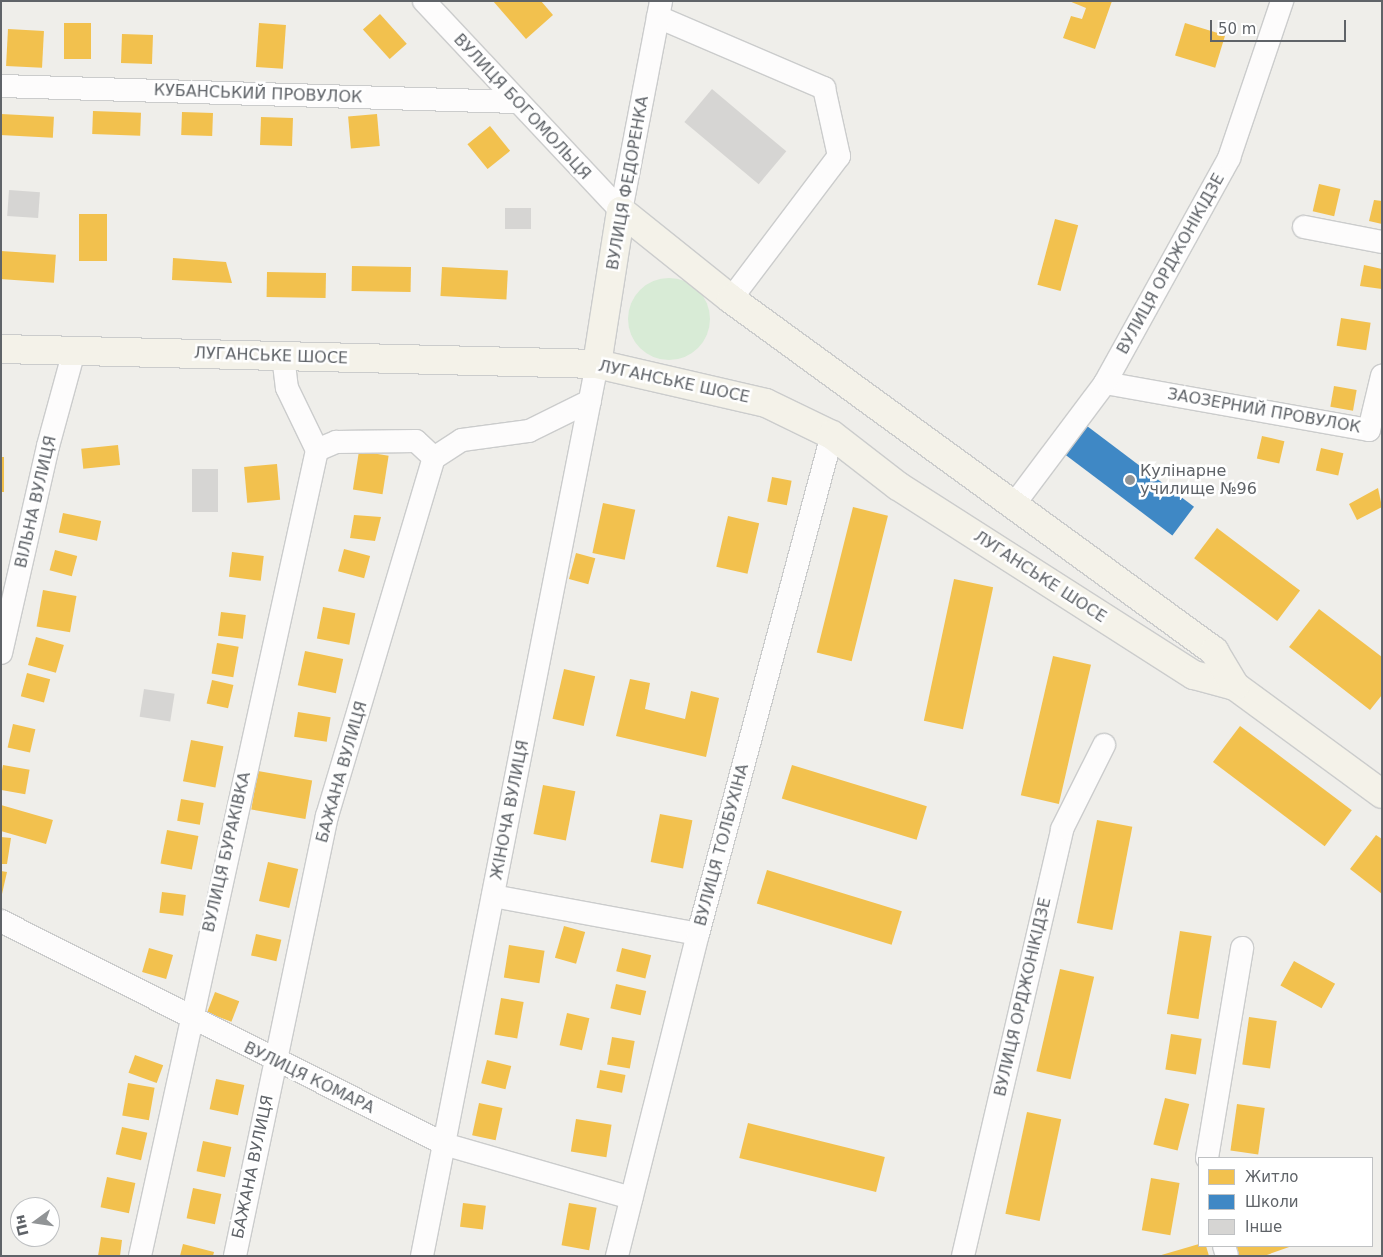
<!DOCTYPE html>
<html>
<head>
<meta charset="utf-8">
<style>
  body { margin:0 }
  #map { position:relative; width:1383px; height:1257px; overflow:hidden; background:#efeeea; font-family:"DejaVu Sans",sans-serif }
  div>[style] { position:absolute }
  .green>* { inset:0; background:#d8ebd6 }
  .round { border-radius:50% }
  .homes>* { inset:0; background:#f2c14e; transform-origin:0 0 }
  .schools>* { inset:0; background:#3f88c5; transform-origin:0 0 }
  .building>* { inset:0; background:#d6d5d3; transform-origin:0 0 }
  .roads { filter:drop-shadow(1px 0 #cbcccc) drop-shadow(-1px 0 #cbcccc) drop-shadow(0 1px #cbcccc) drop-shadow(0 -1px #cbcccc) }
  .minor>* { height:22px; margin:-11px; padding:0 11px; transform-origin:11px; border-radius:11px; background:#fdfcfc }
  .major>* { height:28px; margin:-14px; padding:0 14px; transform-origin:14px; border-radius:14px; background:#f4f2e9 }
  .dots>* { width:14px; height:14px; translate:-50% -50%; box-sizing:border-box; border:2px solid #fff; border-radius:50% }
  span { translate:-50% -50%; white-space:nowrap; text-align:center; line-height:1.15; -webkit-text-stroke:5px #fff; paint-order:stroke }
  .street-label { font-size:16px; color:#5f6368 }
  .poi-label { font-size:16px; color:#5f6368 }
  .left { translate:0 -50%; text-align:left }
  .frame { position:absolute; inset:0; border:2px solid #5f6368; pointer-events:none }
  .legend { position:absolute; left:1198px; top:1157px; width:175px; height:90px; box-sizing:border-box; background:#fff; border:1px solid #bfc1c3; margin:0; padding:6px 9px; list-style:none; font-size:15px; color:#5f6368 }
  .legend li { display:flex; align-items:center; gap:10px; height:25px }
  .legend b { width:25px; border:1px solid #bfc1c3 }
  .north { position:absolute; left:10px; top:1197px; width:50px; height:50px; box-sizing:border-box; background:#fff; border:1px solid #bfc1c3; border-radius:50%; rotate:256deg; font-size:14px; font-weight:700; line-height:20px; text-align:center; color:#5f6368 }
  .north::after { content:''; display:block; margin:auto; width:18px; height:22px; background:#919496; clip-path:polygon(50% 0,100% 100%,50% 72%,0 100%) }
  .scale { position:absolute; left:1210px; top:20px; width:136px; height:22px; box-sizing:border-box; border:2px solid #5f6368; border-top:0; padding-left:6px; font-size:15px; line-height:18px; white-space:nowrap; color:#5f6368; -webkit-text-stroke:4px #fff; paint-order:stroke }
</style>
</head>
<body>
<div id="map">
  <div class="green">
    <div class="round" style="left:628px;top:278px;width:82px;height:82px"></div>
  </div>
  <div class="homes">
    <div style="clip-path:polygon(493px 1px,541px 1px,553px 15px,526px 39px)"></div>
    <div style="clip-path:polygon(1069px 1px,1112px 1px,1095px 49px,1063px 38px,1071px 16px,1082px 19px,1086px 8px)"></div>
    <div style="left:380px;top:14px;width:40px;height:23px;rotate:48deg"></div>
    <div style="left:64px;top:23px;width:27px;height:36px"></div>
    <div style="left:259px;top:23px;width:27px;height:44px;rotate:4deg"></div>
    <div style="left:1185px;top:23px;width:42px;height:34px;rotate:17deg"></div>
    <div style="left:8px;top:29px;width:36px;height:37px;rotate:3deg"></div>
    <div style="left:122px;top:34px;width:31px;height:29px;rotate:2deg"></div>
    <div style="left:93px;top:111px;width:48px;height:23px;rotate:2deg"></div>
    <div style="left:182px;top:112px;width:31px;height:23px;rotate:2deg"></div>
    <div style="left:1px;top:114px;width:53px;height:21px;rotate:3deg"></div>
    <div style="left:377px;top:114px;width:32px;height:29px;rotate:85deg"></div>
    <div style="left:261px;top:117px;width:32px;height:28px;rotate:2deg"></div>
    <div style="left:490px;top:126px;width:32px;height:29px;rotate:51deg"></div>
    <div style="left:1319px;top:184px;width:22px;height:28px;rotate:13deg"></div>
    <div style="clip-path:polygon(1374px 200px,1382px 201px,1382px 224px,1369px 221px)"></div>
    <div style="left:79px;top:214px;width:28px;height:47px"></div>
    <div style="left:1055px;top:219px;width:24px;height:68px;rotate:15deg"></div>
    <div style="left:1px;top:251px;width:55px;height:28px;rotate:4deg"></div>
    <div style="clip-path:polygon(173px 258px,226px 262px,232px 283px,172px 280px)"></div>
    <div style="clip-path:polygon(1364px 265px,1382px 269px,1382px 289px,1360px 286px)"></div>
    <div style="left:352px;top:266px;width:59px;height:25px;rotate:1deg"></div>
    <div style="left:442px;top:267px;width:66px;height:29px;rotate:3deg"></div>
    <div style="left:267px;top:272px;width:59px;height:25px;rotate:1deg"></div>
    <div style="left:1341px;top:318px;width:30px;height:28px;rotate:9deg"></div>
    <div style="left:1334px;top:386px;width:23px;height:21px;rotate:10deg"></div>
    <div style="left:1262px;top:436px;width:23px;height:23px;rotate:13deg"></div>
    <div style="left:118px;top:445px;width:20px;height:37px;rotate:84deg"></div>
    <div style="left:1321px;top:448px;width:23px;height:23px;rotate:13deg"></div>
    <div style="left:359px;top:451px;width:30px;height:39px;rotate:9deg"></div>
    <div style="left:1px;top:457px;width:3px;height:35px"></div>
    <div style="left:277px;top:464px;width:36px;height:33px;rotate:85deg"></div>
    <div style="left:772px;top:477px;width:20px;height:25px;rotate:11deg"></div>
    <div style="clip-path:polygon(1378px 488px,1382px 507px,1357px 520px,1349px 504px)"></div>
    <div style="left:603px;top:503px;width:33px;height:51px;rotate:12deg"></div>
    <div style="left:853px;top:507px;width:36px;height:150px;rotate:14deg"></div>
    <div style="left:63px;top:513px;width:39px;height:20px;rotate:12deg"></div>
    <div style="clip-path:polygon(354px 515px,381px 517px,375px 541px,350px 538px)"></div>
    <div style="left:728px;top:516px;width:32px;height:52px;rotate:13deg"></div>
    <div style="left:1217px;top:528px;width:104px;height:38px;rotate:37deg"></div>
    <div style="left:344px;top:549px;width:27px;height:23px;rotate:15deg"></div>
    <div style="left:55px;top:550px;width:23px;height:21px;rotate:15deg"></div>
    <div style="left:232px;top:552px;width:32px;height:25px;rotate:7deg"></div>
    <div style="left:576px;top:553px;width:20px;height:27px;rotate:15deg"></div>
    <div style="left:954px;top:579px;width:40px;height:145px;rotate:12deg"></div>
    <div style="left:43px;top:590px;width:34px;height:37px;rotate:10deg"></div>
    <div style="left:323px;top:607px;width:33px;height:32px;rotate:11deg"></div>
    <div style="clip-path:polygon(1319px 609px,1382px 657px,1382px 695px,1370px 710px,1289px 647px)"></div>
    <div style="left:221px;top:612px;width:25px;height:24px;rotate:7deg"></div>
    <div style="left:36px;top:637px;width:29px;height:29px;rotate:16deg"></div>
    <div style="left:217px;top:643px;width:22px;height:31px;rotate:10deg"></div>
    <div style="left:305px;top:651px;width:39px;height:35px;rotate:12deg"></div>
    <div style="left:1053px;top:656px;width:39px;height:143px;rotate:13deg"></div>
    <div style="left:564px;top:669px;width:32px;height:51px;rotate:13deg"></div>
    <div style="left:27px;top:673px;width:24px;height:24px;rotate:15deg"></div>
    <div style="clip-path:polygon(630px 679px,650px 683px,645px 709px,685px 719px,691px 691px,719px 698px,706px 757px,616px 736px)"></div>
    <div style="left:212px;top:680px;width:22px;height:24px;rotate:13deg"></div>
    <div style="left:298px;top:712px;width:33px;height:25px;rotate:9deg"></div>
    <div style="left:13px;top:724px;width:23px;height:24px;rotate:13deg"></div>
    <div style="left:1240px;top:726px;width:140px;height:45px;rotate:37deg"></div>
    <div style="left:191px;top:740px;width:33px;height:42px;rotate:11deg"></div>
    <div style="left:3px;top:765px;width:27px;height:25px;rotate:10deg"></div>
    <div style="left:792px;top:765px;width:141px;height:35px;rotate:17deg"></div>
    <div style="left:258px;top:771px;width:55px;height:39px;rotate:10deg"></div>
    <div style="left:543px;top:785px;width:33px;height:50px;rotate:11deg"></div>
    <div style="left:181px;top:799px;width:23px;height:22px;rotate:10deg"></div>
    <div style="left:1px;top:805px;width:54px;height:25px;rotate:16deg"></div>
    <div style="left:660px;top:814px;width:33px;height:49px;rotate:11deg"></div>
    <div style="left:1097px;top:820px;width:36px;height:105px;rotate:11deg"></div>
    <div style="left:167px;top:830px;width:32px;height:34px;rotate:11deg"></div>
    <div style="clip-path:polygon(1376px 835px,1382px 839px,1382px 894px,1350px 869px)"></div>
    <div style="clip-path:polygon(1px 837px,11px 838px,7px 864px,1px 864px)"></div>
    <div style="left:268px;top:862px;width:31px;height:40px;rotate:13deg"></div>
    <div style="left:767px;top:870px;width:141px;height:35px;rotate:17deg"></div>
    <div style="clip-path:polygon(1px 871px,7px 872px,2px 894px,1px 894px)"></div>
    <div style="left:162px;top:892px;width:24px;height:21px;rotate:7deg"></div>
    <div style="left:564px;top:926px;width:22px;height:33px;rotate:16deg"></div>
    <div style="left:1180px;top:931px;width:32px;height:84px;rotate:9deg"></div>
    <div style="left:256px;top:934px;width:26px;height:22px;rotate:13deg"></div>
    <div style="left:509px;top:945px;width:36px;height:33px;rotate:9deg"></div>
    <div style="left:149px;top:948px;width:25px;height:25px;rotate:16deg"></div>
    <div style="left:622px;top:948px;width:30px;height:24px;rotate:14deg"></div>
    <div style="left:1294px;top:961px;width:47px;height:28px;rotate:29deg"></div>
    <div style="left:1060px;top:969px;width:35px;height:105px;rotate:13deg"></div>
    <div style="left:616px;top:984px;width:31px;height:25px;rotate:13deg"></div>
    <div style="left:215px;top:992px;width:26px;height:22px;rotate:21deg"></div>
    <div style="left:501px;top:998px;width:23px;height:37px;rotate:10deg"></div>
    <div style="left:567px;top:1013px;width:23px;height:33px;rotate:13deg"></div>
    <div style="left:1249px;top:1017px;width:28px;height:48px;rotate:8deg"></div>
    <div style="left:1171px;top:1034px;width:31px;height:36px;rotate:9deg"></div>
    <div style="left:612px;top:1037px;width:23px;height:28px;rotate:10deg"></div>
    <div style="left:135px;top:1055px;width:30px;height:19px;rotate:20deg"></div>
    <div style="left:487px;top:1060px;width:25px;height:24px;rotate:14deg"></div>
    <div style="left:600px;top:1070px;width:26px;height:18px;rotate:11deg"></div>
    <div style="left:216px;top:1079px;width:29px;height:31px;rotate:12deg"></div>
    <div style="left:128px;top:1083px;width:27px;height:33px;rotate:10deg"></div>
    <div style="left:1165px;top:1098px;width:25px;height:48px;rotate:14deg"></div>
    <div style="left:479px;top:1103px;width:24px;height:33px;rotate:12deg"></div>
    <div style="left:1237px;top:1104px;width:28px;height:47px;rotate:8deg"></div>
    <div style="left:1027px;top:1112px;width:35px;height:104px;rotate:12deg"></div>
    <div style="left:576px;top:1119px;width:36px;height:33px;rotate:9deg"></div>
    <div style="left:748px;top:1123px;width:141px;height:36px;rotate:14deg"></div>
    <div style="left:122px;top:1127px;width:26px;height:28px;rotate:13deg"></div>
    <div style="left:203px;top:1141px;width:29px;height:31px;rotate:12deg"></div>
    <div style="left:107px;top:1177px;width:29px;height:31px;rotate:12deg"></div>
    <div style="left:1151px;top:1178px;width:29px;height:53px;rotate:10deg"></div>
    <div style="left:193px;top:1188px;width:29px;height:31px;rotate:12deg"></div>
    <div style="left:463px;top:1203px;width:23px;height:24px;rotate:7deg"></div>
    <div style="left:569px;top:1203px;width:28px;height:43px;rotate:10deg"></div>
    <div style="clip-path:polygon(101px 1237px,122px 1240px,120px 1256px,98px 1256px)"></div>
    <div style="clip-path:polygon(183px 1244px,214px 1252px,213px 1256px,180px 1256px)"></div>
    <div style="clip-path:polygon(1199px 1244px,1206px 1246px,1209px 1256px,1158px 1256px)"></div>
    <div style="clip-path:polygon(1234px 1246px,1292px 1246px,1264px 1256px,1237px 1256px)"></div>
  </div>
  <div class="schools">
    <div style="left:1087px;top:426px;width:134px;height:36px;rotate:37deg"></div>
  </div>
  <div class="building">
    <div style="left:712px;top:89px;width:97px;height:43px;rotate:40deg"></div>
    <div style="left:9px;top:190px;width:31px;height:26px;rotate:4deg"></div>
    <div style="left:505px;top:208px;width:26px;height:21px"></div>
    <div style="left:192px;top:469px;width:26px;height:43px"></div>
    <div style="left:144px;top:689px;width:31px;height:28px;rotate:9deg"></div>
  </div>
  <div class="roads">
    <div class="minor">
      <div style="left:424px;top:1px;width:288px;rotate:46.8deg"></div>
      <div style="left:658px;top:17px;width:181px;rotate:23.2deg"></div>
      <div style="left:824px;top:88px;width:70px;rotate:77.6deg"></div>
      <div style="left:839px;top:156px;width:179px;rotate:127.1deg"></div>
      <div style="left:1px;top:86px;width:514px;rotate:1.78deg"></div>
      <div style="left:621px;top:211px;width:214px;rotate:-79.2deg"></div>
      <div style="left:1304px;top:227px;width:79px;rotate:10.9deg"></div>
      <div style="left:283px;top:356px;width:32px;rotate:83deg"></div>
      <div style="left:287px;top:388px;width:69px;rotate:64.2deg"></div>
      <div style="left:1105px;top:383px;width:268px;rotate:10.1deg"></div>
      <div style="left:1369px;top:430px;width:56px;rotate:-76.5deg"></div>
      <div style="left:317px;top:450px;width:21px;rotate:-23deg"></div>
      <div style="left:336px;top:442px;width:80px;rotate:-0.7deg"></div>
      <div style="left:416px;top:441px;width:25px;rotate:43deg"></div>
      <div style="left:1015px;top:503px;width:150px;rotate:-53.1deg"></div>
      <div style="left:1105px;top:383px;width:257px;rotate:-61.1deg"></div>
      <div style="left:1229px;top:158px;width:166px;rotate:-71.3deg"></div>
      <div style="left:1px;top:653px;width:212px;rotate:-77.2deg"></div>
      <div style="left:48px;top:446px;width:98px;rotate:-74.7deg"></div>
      <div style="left:493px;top:896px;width:208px;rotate:10.5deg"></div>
      <div style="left:1px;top:921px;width:496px;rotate:26.7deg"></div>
      <div style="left:444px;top:1144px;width:195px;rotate:16.1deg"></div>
      <div style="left:1207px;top:1158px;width:213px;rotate:-80.5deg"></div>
      <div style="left:1224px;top:1246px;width:10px;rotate:73deg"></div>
      <div style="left:140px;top:1256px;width:825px;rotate:-77.61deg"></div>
      <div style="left:235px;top:1256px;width:450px;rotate:-78.2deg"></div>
      <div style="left:327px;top:816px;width:374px;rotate:-73.4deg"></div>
      <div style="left:434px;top:458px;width:33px;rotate:-33deg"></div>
      <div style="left:462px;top:440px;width:68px;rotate:-7.7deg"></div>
      <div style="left:529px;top:431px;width:68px;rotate:-26.2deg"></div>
      <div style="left:422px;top:1256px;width:909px;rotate:-78.9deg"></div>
      <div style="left:617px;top:1256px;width:332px;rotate:-75.9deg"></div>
      <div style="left:698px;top:934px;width:517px;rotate:-74.97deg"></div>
      <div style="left:963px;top:1256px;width:438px;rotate:-76.9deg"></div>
      <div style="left:1062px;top:829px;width:94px;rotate:-63.4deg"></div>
    </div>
    <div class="major">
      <div style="left:1px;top:349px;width:596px;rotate:1.44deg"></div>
      <div style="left:597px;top:364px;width:173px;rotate:13deg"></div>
      <div style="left:766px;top:403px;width:73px;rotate:25.9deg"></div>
      <div style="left:832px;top:435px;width:83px;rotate:37.7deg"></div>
      <div style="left:898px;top:486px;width:351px;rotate:32.6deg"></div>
      <div style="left:1194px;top:675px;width:42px;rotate:15deg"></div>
      <div style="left:1235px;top:686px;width:182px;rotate:36.3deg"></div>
      <div style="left:597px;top:364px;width:155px;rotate:-81.1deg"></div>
      <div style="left:621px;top:211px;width:141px;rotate:38.7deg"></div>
      <div style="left:731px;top:299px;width:598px;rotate:36.08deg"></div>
      <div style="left:1214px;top:651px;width:41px;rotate:59deg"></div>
    </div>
  </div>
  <div class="dots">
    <div style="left:1130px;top:480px;background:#919496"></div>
  </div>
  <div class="street-label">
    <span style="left:258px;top:94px;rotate:2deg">КУБАНСЬКИЙ ПРОВУЛОК</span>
    <span style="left:522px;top:107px;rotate:47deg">ВУЛИЦЯ БОГОМОЛЬЦЯ</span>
    <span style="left:628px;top:183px;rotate:-80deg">ВУЛИЦЯ ФЕДОРЕНКА</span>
    <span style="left:1171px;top:264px;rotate:-61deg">ВУЛИЦЯ ОРДЖОНІКІДЗЕ</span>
    <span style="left:271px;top:356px;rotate:2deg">ЛУГАНСЬКЕ ШОСЕ</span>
    <span style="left:674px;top:382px;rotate:12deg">ЛУГАНСЬКЕ ШОСЕ</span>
    <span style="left:1264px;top:411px;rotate:10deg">ЗАОЗЕРНИЙ ПРОВУЛОК</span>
    <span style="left:36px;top:502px;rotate:-77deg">ВІЛЬНА ВУЛИЦЯ</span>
    <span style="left:1040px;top:577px;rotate:33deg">ЛУГАНСЬКЕ ШОСЕ</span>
    <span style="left:342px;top:772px;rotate:-74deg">БАЖАНА ВУЛИЦЯ</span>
    <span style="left:510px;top:810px;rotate:-79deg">ЖІНОЧА ВУЛИЦЯ</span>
    <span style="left:722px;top:845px;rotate:-75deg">ВУЛИЦЯ ТОЛБУХІНА</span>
    <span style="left:227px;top:852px;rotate:-77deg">ВУЛИЦЯ БУРАКІВКА</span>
    <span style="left:1023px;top:997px;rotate:-77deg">ВУЛИЦЯ ОРДЖОНІКІДЗЕ</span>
    <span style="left:309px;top:1078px;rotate:26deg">ВУЛИЦЯ КОМАРА</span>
    <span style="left:253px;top:1167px;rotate:-78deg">БАЖАНА ВУЛИЦЯ</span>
  </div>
  <div class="poi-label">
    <span class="left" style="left:1140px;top:480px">Кулінарне<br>училище №96</span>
  </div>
  <div class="frame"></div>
  <ul class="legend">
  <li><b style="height:14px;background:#f2c14e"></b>Житло</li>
  <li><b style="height:14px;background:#3f88c5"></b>Школи</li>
  <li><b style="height:14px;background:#d6d5d3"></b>Інше</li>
  </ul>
  <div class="north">Пн</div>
  <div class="scale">50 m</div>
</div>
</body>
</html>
